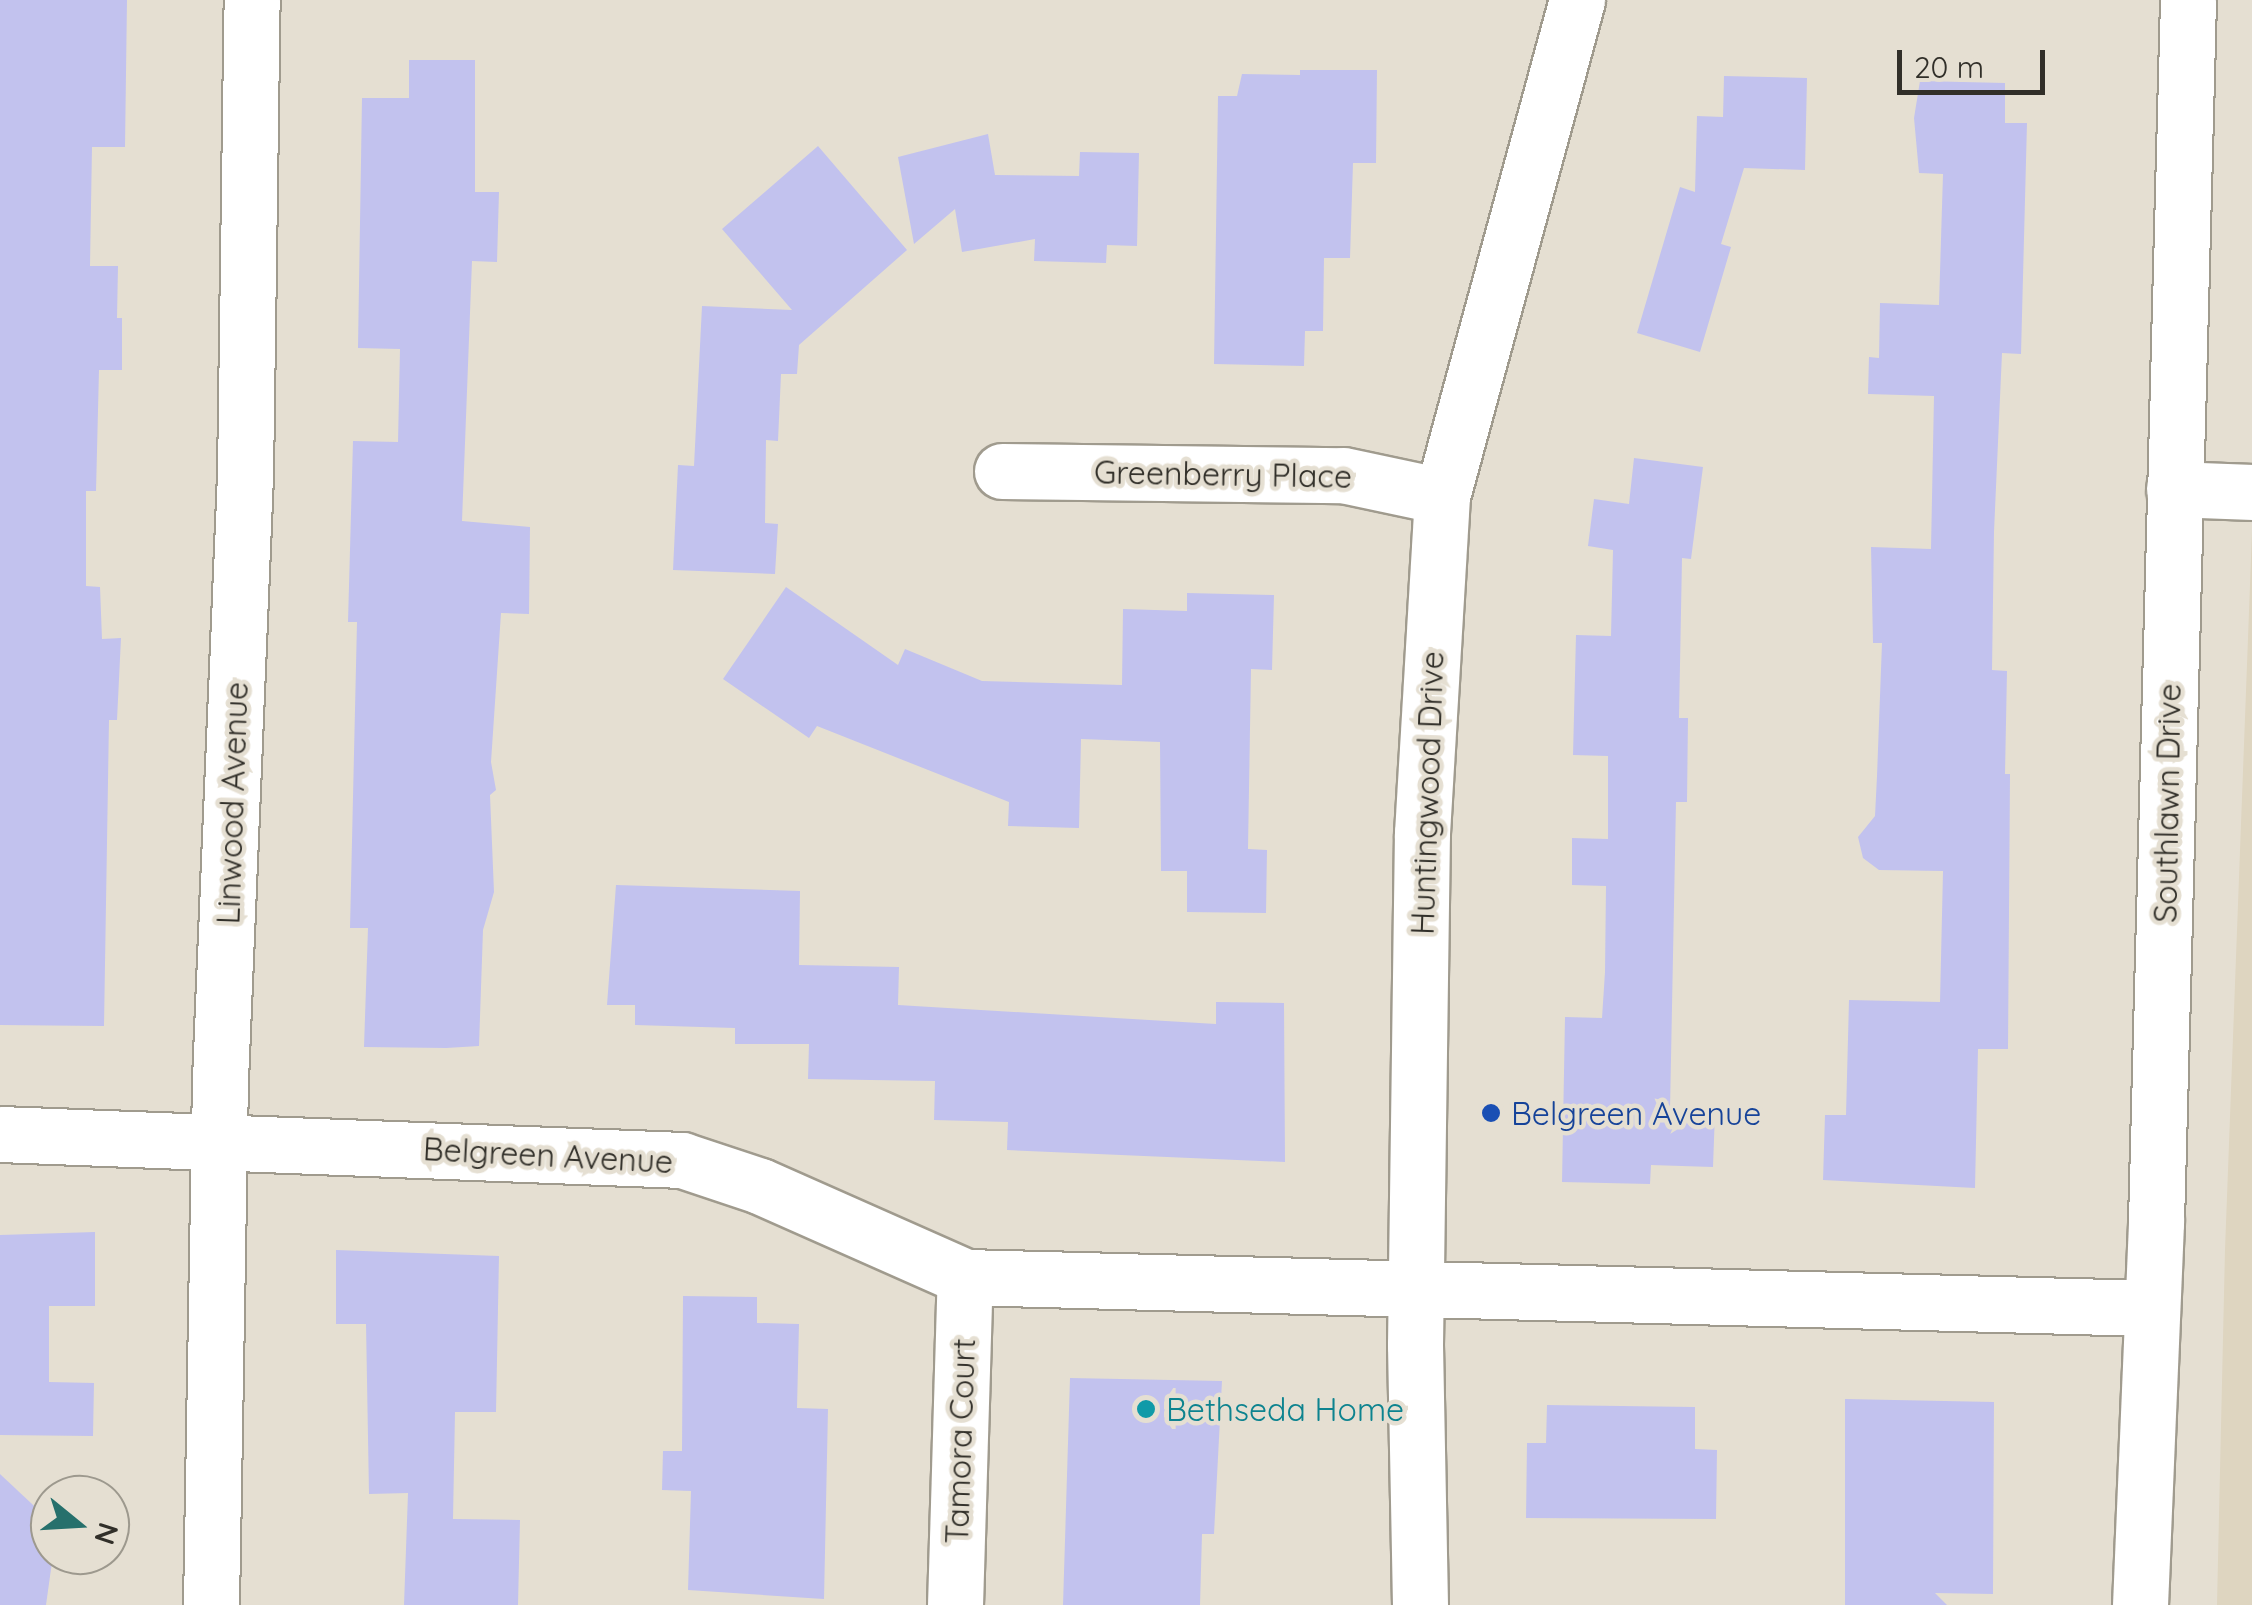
<!DOCTYPE html>
<html>
<head>
<meta charset="utf-8">
<style>
  body { margin:0 }
  #map { position:relative; width:2252px; height:1605px; overflow:hidden; background:#e5dfd2; font-family:Quicksand,sans-serif }
  div>[style] { position:absolute }
  .built>* { inset:0; background:#ded5c0 }
  .building>* { inset:0; background:#c2c2ee }
  .roads { filter:drop-shadow(2px 0 #a09b8e) drop-shadow(-2px 0 #a09b8e) drop-shadow(0 2px #a09b8e) drop-shadow(0 -2px #a09b8e) }
  .street>* { height:55px; margin:-27.5px; padding:0 27.5px; transform-origin:27.5px; border-radius:27.5px; background:#fff }
  .secondary>* { height:55px; margin:-27.5px; padding:0 27.5px; transform-origin:27.5px; border-radius:27.5px; background:#fff }
  .dots>* { width:28px; height:28px; translate:-50% -50%; box-sizing:border-box; border:5px solid #e5dfd2; border-radius:50% }
  span { translate:-50% -50%; white-space:nowrap; text-align:center; line-height:1.15; -webkit-text-stroke:9px #e5dfd2; paint-order:stroke }
  .street-label { font-size:32px; color:#312f29 }
  .transit-label { font-size:32px; color:#164399 }
  .left { translate:0 -50%; text-align:left }
  .culture-label { font-size:32px; color:#0d838f }
  .north { position:absolute; left:30px; top:1475px; width:100px; height:100px; box-sizing:border-box; background:#e5dfd2; border:2px solid #9d998e; border-radius:50%; rotate:108deg; font-size:28px; font-weight:700; line-height:40px; text-align:center; color:#312f29 }
  .north::after { content:''; display:block; margin:auto; width:35px; height:45px; background:#26706c; clip-path:polygon(50% 0,100% 100%,50% 72%,0 100%) }
  .scale { position:absolute; left:1897px; top:50px; width:148px; height:45px; box-sizing:border-box; border:5px solid #312f29; border-top:0; padding-left:12px; font-size:30px; line-height:35px; white-space:nowrap; color:#312f29; -webkit-text-stroke:8px #e5dfd2; paint-order:stroke }
</style>
</head>
<body>
<div id="map">
  <div class="built">
    <div style="clip-path:polygon(2252px 532px,2252px 1605px,2217px 1605px,2225px 1250px)"></div>
  </div>
  <div class="building">
    <div style="clip-path:polygon(0 0,127px 0,125px 147px,92px 147px,90px 266px,118px 266px,117px 318px,122px 318px,122px 370px,99px 370px,96px 491px,86px 491px,86px 586px,100px 587px,102px 639px,121px 638px,117px 720px,109px 720px,104px 1026px,0 1025px)"></div>
    <div style="clip-path:polygon(409px 60px,475px 60px,475px 192px,499px 192px,497px 262px,472px 261px,462px 521px,530px 527px,529px 614px,501px 613px,491px 762px,496px 790px,490px 795px,494px 892px,483px 930px,479px 1046px,446px 1048px,364px 1047px,368px 928px,350px 928px,357px 622px,348px 622px,353px 441px,398px 442px,400px 349px,358px 348px,362px 98px,409px 98px)"></div>
    <div style="clip-path:polygon(1300px 70px,1377px 70px,1376px 163px,1353px 163px,1350px 258px,1324px 258px,1323px 331px,1305px 331px,1304px 366px,1214px 364px,1218px 96px,1237px 96px,1242px 74px,1300px 75px)"></div>
    <div style="clip-path:polygon(1724px 76px,1807px 78px,1805px 170px,1744px 168px,1721px 244px,1731px 247px,1700px 352px,1637px 333px,1680px 187px,1695px 192px,1697px 116px,1723px 117px)"></div>
    <div style="clip-path:polygon(1920px 81px,2005px 83px,2005px 123px,2027px 123px,2021px 354px,2002px 353px,1994px 532px,1992px 670px,2007px 671px,2005px 774px,2010px 774px,2008px 1049px,1978px 1049px,1975px 1188px,1823px 1180px,1825px 1115px,1846px 1115px,1849px 1000px,1940px 1002px,1943px 871px,1879px 870px,1863px 858px,1858px 837px,1875px 816px,1877px 776px,1882px 643px,1873px 643px,1871px 547px,1931px 549px,1934px 396px,1868px 394px,1869px 357px,1879px 358px,1880px 303px,1939px 305px,1943px 174px,1919px 173px,1914px 118px)"></div>
    <div style="clip-path:polygon(988px 134px,995px 175px,1079px 176px,1080px 152px,1139px 153px,1137px 246px,1107px 245px,1106px 263px,1034px 261px,1035px 239px,962px 252px,955px 209px,914px 244px,898px 157px)"></div>
    <div style="clip-path:polygon(818px 146px,907px 250px,799px 345px,797px 374px,781px 374px,778px 441px,766px 440px,765px 523px,778px 524px,775px 574px,673px 570px,678px 465px,694px 466px,702px 306px,792px 310px,722px 229px)"></div>
    <div style="clip-path:polygon(1634px 458px,1703px 467px,1691px 559px,1682px 558px,1679px 718px,1688px 718px,1687px 802px,1676px 802px,1670px 1110px,1715px 1112px,1713px 1167px,1651px 1165px,1650px 1184px,1562px 1182px,1565px 1017px,1602px 1018px,1605px 972px,1606px 886px,1572px 885px,1572px 838px,1608px 839px,1608px 756px,1573px 755px,1576px 635px,1611px 636px,1613px 550px,1588px 546px,1594px 499px,1629px 504px)"></div>
    <div style="clip-path:polygon(786px 587px,898px 665px,905px 649px,982px 681px,1122px 685px,1123px 609px,1187px 611px,1187px 593px,1274px 595px,1272px 670px,1251px 669px,1248px 849px,1267px 850px,1266px 913px,1187px 912px,1187px 871px,1161px 871px,1160px 742px,1081px 739px,1079px 828px,1008px 826px,1009px 802px,817px 726px,809px 738px,723px 679px)"></div>
    <div style="clip-path:polygon(616px 885px,800px 891px,799px 965px,899px 967px,898px 1005px,1216px 1024px,1216px 1002px,1284px 1003px,1285px 1162px,1007px 1150px,1008px 1122px,934px 1120px,935px 1081px,808px 1079px,809px 1044px,735px 1044px,735px 1028px,635px 1025px,635px 1005px,607px 1005px)"></div>
    <div style="clip-path:polygon(95px 1232px,95px 1306px,49px 1306px,49px 1382px,94px 1383px,93px 1436px,0 1435px,0 1235px)"></div>
    <div style="clip-path:polygon(336px 1250px,499px 1256px,496px 1412px,455px 1412px,453px 1519px,520px 1520px,518px 1605px,404px 1605px,408px 1493px,369px 1494px,366px 1324px,336px 1324px)"></div>
    <div style="clip-path:polygon(683px 1296px,757px 1297px,757px 1323px,799px 1324px,797px 1408px,828px 1409px,824px 1599px,688px 1590px,691px 1491px,662px 1490px,663px 1451px,682px 1451px)"></div>
    <div style="clip-path:polygon(1070px 1378px,1222px 1381px,1214px 1534px,1202px 1534px,1200px 1605px,1063px 1605px)"></div>
    <div style="clip-path:polygon(1845px 1399px,1994px 1402px,1993px 1594px,1935px 1593px,1947px 1605px,1845px 1605px)"></div>
    <div style="clip-path:polygon(1547px 1405px,1695px 1407px,1695px 1449px,1717px 1450px,1716px 1519px,1526px 1518px,1527px 1443px,1546px 1443px)"></div>
    <div style="clip-path:polygon(0 1474px,48px 1519px,52px 1562px,46px 1605px,0 1605px)"></div>
  </div>
  <div class="roads">
    <div class="street">
      <div style="left:1002px;top:471px;width:341px;rotate:0.7deg"></div>
      <div style="left:1343px;top:475px;width:101px;rotate:12deg"></div>
      <div style="left:2174px;top:489px;width:78px;rotate:2.2deg"></div>
      <div style="left:0;top:1134px;width:682px;rotate:2.18deg"></div>
      <div style="left:682px;top:1160px;width:82px;rotate:18.4deg"></div>
      <div style="left:760px;top:1186px;width:224px;rotate:23.9deg"></div>
      <div style="left:965px;top:1277px;width:1187px;rotate:1.5deg"></div>
      <div style="left:211px;top:1605px;width:526px;rotate:-89.02deg"></div>
      <div style="left:220px;top:1079px;width:604px;rotate:-87.63deg"></div>
      <div style="left:245px;top:476px;width:476px;rotate:-89.2deg"></div>
      <div style="left:955px;top:1605px;width:328px;rotate:-88.3deg"></div>
      <div style="left:2140px;top:1605px;width:383px;rotate:-87.6deg"></div>
      <div style="left:2156px;top:1222px;width:1222px;rotate:-88.5deg"></div>
    </div>
    <div class="secondary">
      <div style="left:1420px;top:1605px;width:260px;rotate:-91.1deg"></div>
      <div style="left:1415px;top:1345px;width:512px;rotate:-89.22deg"></div>
      <div style="left:1422px;top:833px;width:338px;rotate:-86.6deg"></div>
      <div style="left:1442px;top:496px;width:514px;rotate:-74.77deg"></div>
    </div>
  </div>
  <div class="dots">
    <div style="left:1491px;top:1113px;background:#1a4fb4"></div>
    <div style="left:1146px;top:1409px;background:#0f9aa8"></div>
  </div>
  <div class="street-label">
    <span style="left:1223px;top:474px;rotate:1deg">Greenberry Place</span>
    <span style="left:1427px;top:793px;rotate:-88deg">Huntingwood Drive</span>
    <span style="left:232px;top:803px;rotate:-88deg">Linwood Avenue</span>
    <span style="left:2167px;top:803px;rotate:-89deg">Southlawn Drive</span>
    <span style="left:548px;top:1155px;rotate:3deg">Belgreen Avenue</span>
    <span style="left:960px;top:1441px;rotate:-88deg">Tamora Court</span>
  </div>
  <div class="transit-label">
    <span class="left" style="left:1511px;top:1113px">Belgreen Avenue</span>
  </div>
  <div class="culture-label">
    <span class="left" style="left:1166px;top:1409px">Bethseda Home</span>
  </div>
  <div class="north">N</div>
  <div class="scale">20 m</div>
</div>
</body>
</html>
